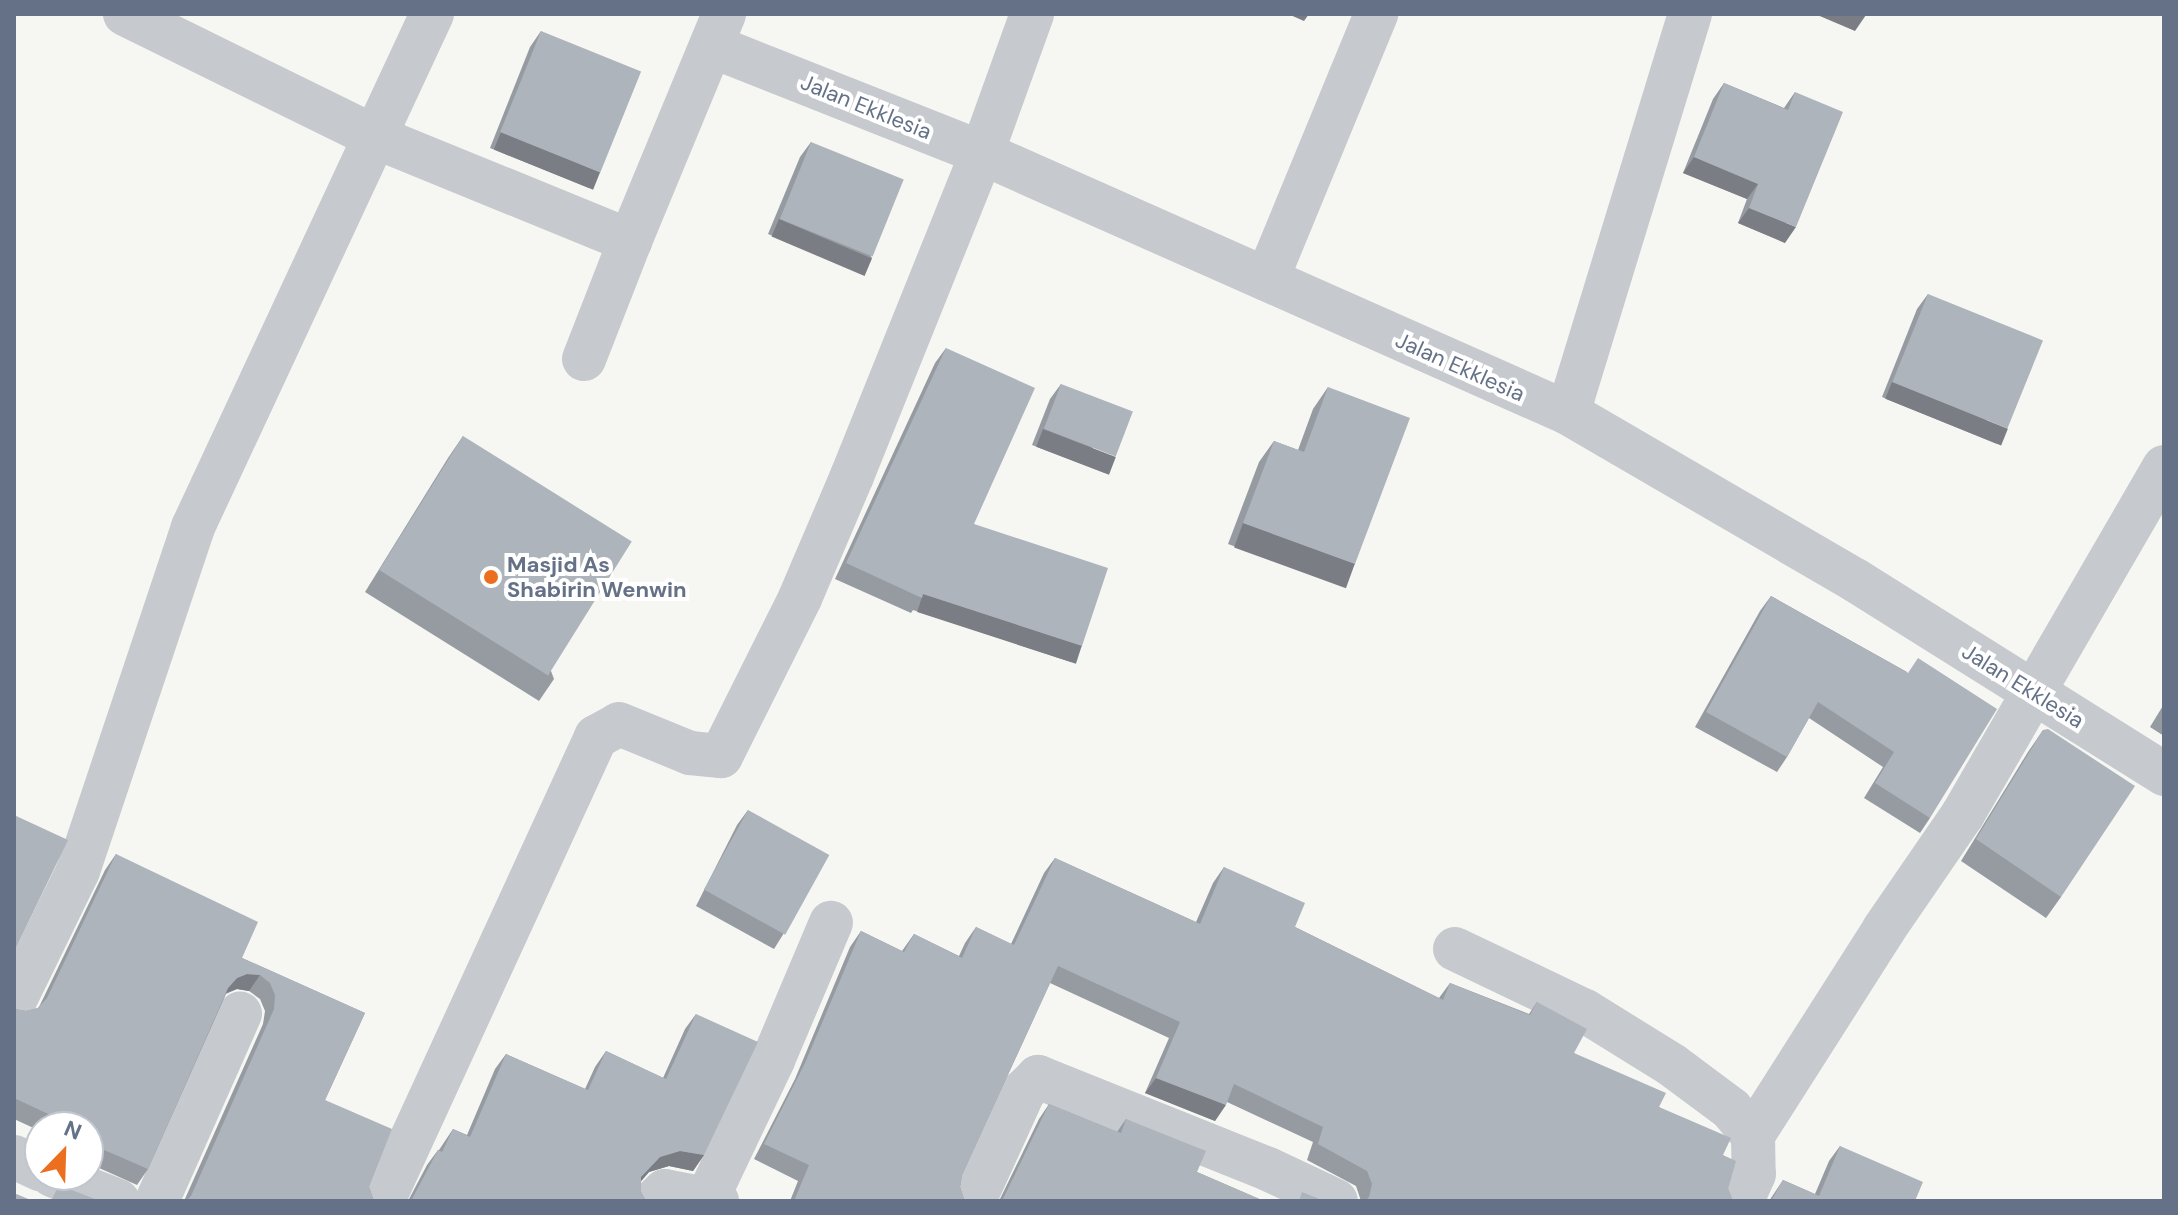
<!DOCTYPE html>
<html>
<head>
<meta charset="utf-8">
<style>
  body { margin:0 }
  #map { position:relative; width:2178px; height:1215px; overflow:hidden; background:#f6f7f3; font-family:"DM Sans",sans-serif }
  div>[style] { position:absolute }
  .minor>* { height:44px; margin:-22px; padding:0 22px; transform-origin:22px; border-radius:22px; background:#c6c9cd }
  .wall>* { inset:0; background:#969ba2 }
  .shaded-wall>* { inset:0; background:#7a7e84; transform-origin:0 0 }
  .building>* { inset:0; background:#aeb4bc; transform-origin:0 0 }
  .dots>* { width:22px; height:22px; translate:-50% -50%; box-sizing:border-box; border:4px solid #fff; border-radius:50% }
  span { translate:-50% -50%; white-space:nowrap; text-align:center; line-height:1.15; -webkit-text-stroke:8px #fff; paint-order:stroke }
  .street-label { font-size:22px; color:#647186 }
  .poi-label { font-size:22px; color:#647186; font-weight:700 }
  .left { translate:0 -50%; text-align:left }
  .frame { position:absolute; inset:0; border:16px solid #647186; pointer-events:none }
  .north { position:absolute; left:24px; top:1111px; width:80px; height:80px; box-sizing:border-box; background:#fff; border:2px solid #c1c6cf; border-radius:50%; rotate:23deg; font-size:22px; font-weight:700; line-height:32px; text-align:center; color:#647186 }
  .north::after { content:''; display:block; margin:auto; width:28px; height:36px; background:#eb6f1f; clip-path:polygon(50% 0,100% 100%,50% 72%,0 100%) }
</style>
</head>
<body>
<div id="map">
  <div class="minor">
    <div style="left:125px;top:14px;width:276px;rotate:26.2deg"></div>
    <div style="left:373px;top:136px;width:278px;rotate:22.2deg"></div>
    <div style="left:630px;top:241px;width:246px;rotate:-67.5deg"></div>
    <div style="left:712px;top:46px;width:290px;rotate:21.6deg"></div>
    <div style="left:982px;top:153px;width:641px;rotate:23.93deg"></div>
    <div style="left:1568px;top:413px;width:332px;rotate:30.2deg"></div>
    <div style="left:1855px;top:580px;width:365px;rotate:32.1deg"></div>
    <div style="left:1267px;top:279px;width:287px;rotate:-67.6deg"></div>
    <div style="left:584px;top:359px;width:127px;rotate:-68.7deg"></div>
    <div style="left:1568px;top:413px;width:417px;rotate:-73deg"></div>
    <div style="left:1455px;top:949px;width:144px;rotate:25.5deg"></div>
    <div style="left:1585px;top:1011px;width:102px;rotate:31.8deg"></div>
    <div style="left:1672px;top:1065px;width:74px;rotate:36.7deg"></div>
    <div style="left:1731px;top:1109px;width:34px;rotate:50deg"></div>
    <div style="left:1753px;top:1135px;width:39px;rotate:89deg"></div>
    <div style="left:1754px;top:1174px;width:30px;rotate:114deg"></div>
    <div style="left:14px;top:1002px;width:146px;rotate:-64deg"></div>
    <div style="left:78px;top:871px;width:363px;rotate:-71.5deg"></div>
    <div style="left:193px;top:527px;width:566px;rotate:-65.02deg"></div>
    <div style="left:1753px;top:1135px;width:244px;rotate:-57.5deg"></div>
    <div style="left:1884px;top:929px;width:140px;rotate:-55.5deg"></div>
    <div style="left:1963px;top:814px;width:401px;rotate:-59.9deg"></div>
    <div style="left:14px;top:1157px;width:29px;rotate:25deg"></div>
    <div style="left:52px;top:1175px;width:71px;rotate:21.5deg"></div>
    <div style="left:708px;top:1197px;width:152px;rotate:-64.6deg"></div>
    <div style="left:773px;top:1060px;width:149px;rotate:-67.1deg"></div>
    <div style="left:157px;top:1201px;width:205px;rotate:-66.1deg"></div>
    <div style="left:383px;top:1201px;width:511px;rotate:-65.34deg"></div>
    <div style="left:596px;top:737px;width:26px;rotate:-29deg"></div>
    <div style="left:619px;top:724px;width:77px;rotate:22.2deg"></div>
    <div style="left:690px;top:753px;width:31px;rotate:6deg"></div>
    <div style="left:721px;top:756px;width:177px;rotate:-63.4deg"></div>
    <div style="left:800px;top:598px;width:133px;rotate:-66.9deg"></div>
    <div style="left:852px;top:476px;width:348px;rotate:-68.1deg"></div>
    <div style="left:982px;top:153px;width:148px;rotate:-70.2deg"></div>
    <div style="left:654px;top:1201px;width:15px;rotate:-42deg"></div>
    <div style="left:665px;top:1191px;width:53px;rotate:10.9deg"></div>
    <div style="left:974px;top:1201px;width:121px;rotate:-65.6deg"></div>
    <div style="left:1024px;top:1091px;width:20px;rotate:-45deg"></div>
    <div style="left:1038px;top:1077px;width:248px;rotate:21.8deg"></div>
    <div style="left:1268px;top:1169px;width:75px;rotate:25.2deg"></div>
  </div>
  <div class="wall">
    <div style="clip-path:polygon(541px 31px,589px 188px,490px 148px,530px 47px)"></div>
    <div style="clip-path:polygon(1724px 83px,1784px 108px,1795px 92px,1785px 243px,1738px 223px,1747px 199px,1683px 173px,1713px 99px)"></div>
    <div style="clip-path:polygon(811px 142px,872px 258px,862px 273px,768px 234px,800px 157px)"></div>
    <div style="clip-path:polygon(1928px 294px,1997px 444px,1882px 397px,1917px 309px)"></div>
    <div style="clip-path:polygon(946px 348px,974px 524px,1082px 646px,1071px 662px,913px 610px,911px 613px,835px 579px,935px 363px)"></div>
    <div style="clip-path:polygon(1061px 384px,1105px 473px,1032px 445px,1050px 399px)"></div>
    <div style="clip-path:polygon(1328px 387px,1355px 564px,1340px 585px,1228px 544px,1259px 462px,1274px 441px,1298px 450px,1313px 409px)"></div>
    <div style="clip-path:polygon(463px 436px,554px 679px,539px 701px,365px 592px,448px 458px)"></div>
    <div style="clip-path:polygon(1771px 596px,1907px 672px,1930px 818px,1920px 833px,1864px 798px,1883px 767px,1809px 718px,1787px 757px,1777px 772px,1695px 727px,1760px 611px)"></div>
    <div style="clip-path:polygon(2164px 704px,2164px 736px,2150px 727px)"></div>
    <div style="clip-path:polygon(2043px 730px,2061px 897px,2046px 918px,1961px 861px,2028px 752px)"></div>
    <div style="clip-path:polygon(748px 810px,784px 933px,774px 949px,696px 906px,737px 825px)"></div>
    <div style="clip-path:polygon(116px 854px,242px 958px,365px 1013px,325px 1100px,369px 1187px,374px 1201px,184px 1201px,263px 1024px,265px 1011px,260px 999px,249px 991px,237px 989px,226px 994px,148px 1169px,137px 1185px,88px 1163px,88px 1127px,40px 1127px,40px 1131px,14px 1119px,14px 1009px,26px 1011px,38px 1008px,40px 1005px,105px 870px)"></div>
    <div style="clip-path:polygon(1055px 858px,1196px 922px,1213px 883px,1224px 867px,1295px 927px,1439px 998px,1450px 983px,1529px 1014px,1537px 1002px,1574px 1053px,1659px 1107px,1723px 1155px,1728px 1189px,1733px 1201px,1361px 1201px,1356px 1186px,1307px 1160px,1313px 1142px,1227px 1102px,1215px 1121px,1145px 1093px,1169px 1038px,1050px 983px,962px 1175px,960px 1187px,964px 1199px,966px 1201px,790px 1201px,798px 1181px,754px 1159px,795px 1079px,850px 947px,861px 931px,902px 951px,914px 934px,959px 956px,965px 943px,976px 927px,1011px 944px,1044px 873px)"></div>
    <div style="clip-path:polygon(696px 1014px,704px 1155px,693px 1171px,669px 1166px,649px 1172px,641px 1181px,641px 1192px,646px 1201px,408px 1201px,427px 1165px,438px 1150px,439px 1150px,453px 1129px,467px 1135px,495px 1069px,506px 1054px,585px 1089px,595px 1067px,606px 1051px,663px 1078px,685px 1029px)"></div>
    <div style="clip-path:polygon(1049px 1104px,1117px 1132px,1126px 1119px,1197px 1172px,1264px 1201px,999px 1201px,1039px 1119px)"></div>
    <div style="clip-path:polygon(1840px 1146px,1915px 1201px,1769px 1201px,1783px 1180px,1815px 1194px,1829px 1161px)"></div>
  </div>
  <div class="shaded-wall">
    <div style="clip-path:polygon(1288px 14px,1309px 14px,1304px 21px)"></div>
    <div style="clip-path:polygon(1815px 14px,1863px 14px,1866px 15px,1855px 31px)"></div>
    <div style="left:501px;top:132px;width:107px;height:19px;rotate:22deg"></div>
    <div style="clip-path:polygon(1694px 157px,1758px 184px,1747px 199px,1683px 173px)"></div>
    <div style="clip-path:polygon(1749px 208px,1796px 227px,1785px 243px,1738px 223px)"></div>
    <div style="left:779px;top:219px;width:101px;height:19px;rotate:23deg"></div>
    <div style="left:1892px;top:382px;width:125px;height:18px;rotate:22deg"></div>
    <div style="left:1043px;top:429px;width:78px;height:19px;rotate:21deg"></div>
    <div style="left:1243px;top:523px;width:119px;height:26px;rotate:20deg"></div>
    <div style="left:923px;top:594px;width:167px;height:19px;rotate:18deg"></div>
    <div style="clip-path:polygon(247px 974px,260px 975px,249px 991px,237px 989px,226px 993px,228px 988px,237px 978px)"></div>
    <div style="clip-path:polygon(1156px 1078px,1226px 1105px,1215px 1121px,1145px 1093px)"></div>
    <div style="clip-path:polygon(680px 1151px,704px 1155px,693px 1171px,669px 1166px,649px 1172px,631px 1193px,641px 1177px,660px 1157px)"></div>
  </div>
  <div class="building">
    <div style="left:541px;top:31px;width:108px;height:109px;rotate:22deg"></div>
    <div style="clip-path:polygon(1724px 83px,1788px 110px,1795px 92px,1843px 112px,1796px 227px,1749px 208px,1758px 184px,1694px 157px)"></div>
    <div style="left:811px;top:142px;width:100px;height:83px;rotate:22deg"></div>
    <div style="left:1928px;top:294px;width:124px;height:95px;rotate:22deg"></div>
    <div style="clip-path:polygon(946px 348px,1035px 388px,974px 524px,1108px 568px,1082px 646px,923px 594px,922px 598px,846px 563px)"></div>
    <div style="left:1061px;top:384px;width:77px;height:48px;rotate:21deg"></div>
    <div style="clip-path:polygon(1328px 387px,1410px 418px,1355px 564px,1243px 523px,1274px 441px,1304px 452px)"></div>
    <div style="left:463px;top:436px;width:199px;height:158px;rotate:32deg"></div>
    <div style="clip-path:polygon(1771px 596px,1908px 673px,1918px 658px,1997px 709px,1930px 818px,1875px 783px,1894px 752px,1818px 702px,1787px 757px,1706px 712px)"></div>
    <div style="clip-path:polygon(2048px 729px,2135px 786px,2061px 897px,1976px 839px,2043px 730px)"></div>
    <div style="left:748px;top:810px;width:93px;height:91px;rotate:29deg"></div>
    <div style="clip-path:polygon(14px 815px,68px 840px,14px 952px)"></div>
    <div style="clip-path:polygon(116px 854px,258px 922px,242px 958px,365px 1013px,325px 1100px,392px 1129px,369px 1187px,374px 1201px,186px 1201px,191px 1196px,274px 1009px,275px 995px,270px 983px,260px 975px,247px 974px,237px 978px,228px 988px,148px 1169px,88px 1143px,88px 1127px,76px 1127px,14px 1098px,14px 1009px,26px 1011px,38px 1008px,47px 998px)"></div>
    <div style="clip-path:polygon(1055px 858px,1200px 924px,1224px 867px,1305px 903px,1295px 927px,1443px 1000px,1450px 983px,1530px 1015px,1537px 1002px,1587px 1029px,1574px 1053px,1666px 1093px,1659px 1107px,1731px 1138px,1723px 1155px,1736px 1161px,1728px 1189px,1733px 1201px,1365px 1201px,1369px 1197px,1372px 1184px,1367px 1171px,1318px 1144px,1323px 1127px,1234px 1084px,1226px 1105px,1156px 1078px,1180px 1022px,1058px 966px,962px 1175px,960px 1187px,964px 1199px,966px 1201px,794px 1201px,809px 1165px,764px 1144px,805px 1063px,861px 931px,904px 952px,914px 934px,962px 958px,976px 927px,1014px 945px)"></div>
    <div style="clip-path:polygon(696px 1014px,758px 1042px,704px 1155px,680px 1151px,660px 1157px,641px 1177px,641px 1192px,646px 1201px,411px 1201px,438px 1150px,442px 1152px,453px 1129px,470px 1137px,506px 1054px,588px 1090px,606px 1051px,666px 1079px)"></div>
    <div style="clip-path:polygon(1049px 1104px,1121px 1133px,1126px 1119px,1206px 1151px,1197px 1172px,1264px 1201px,1002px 1201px)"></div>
    <div style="clip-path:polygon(1840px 1146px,1923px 1182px,1915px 1201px,1771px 1201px,1783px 1180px,1819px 1196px)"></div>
    <div style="clip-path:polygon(59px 1185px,100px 1201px,51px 1201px)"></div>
    <div style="clip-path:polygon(1302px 1192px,1324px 1201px,1299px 1201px)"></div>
    <div style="clip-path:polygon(14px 1193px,33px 1201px,14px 1201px)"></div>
  </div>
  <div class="dots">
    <div style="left:491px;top:577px;background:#eb6f1f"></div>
  </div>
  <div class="street-label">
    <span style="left:866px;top:107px;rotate:22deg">Jalan Ekklesia</span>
    <span style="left:1460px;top:367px;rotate:24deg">Jalan Ekklesia</span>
    <span style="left:2023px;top:686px;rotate:32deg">Jalan Ekklesia</span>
  </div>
  <div class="poi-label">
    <span class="left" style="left:507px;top:577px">Masjid As<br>Shabirin Wenwin</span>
  </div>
  <div class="frame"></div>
  <div class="north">N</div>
</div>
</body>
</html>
